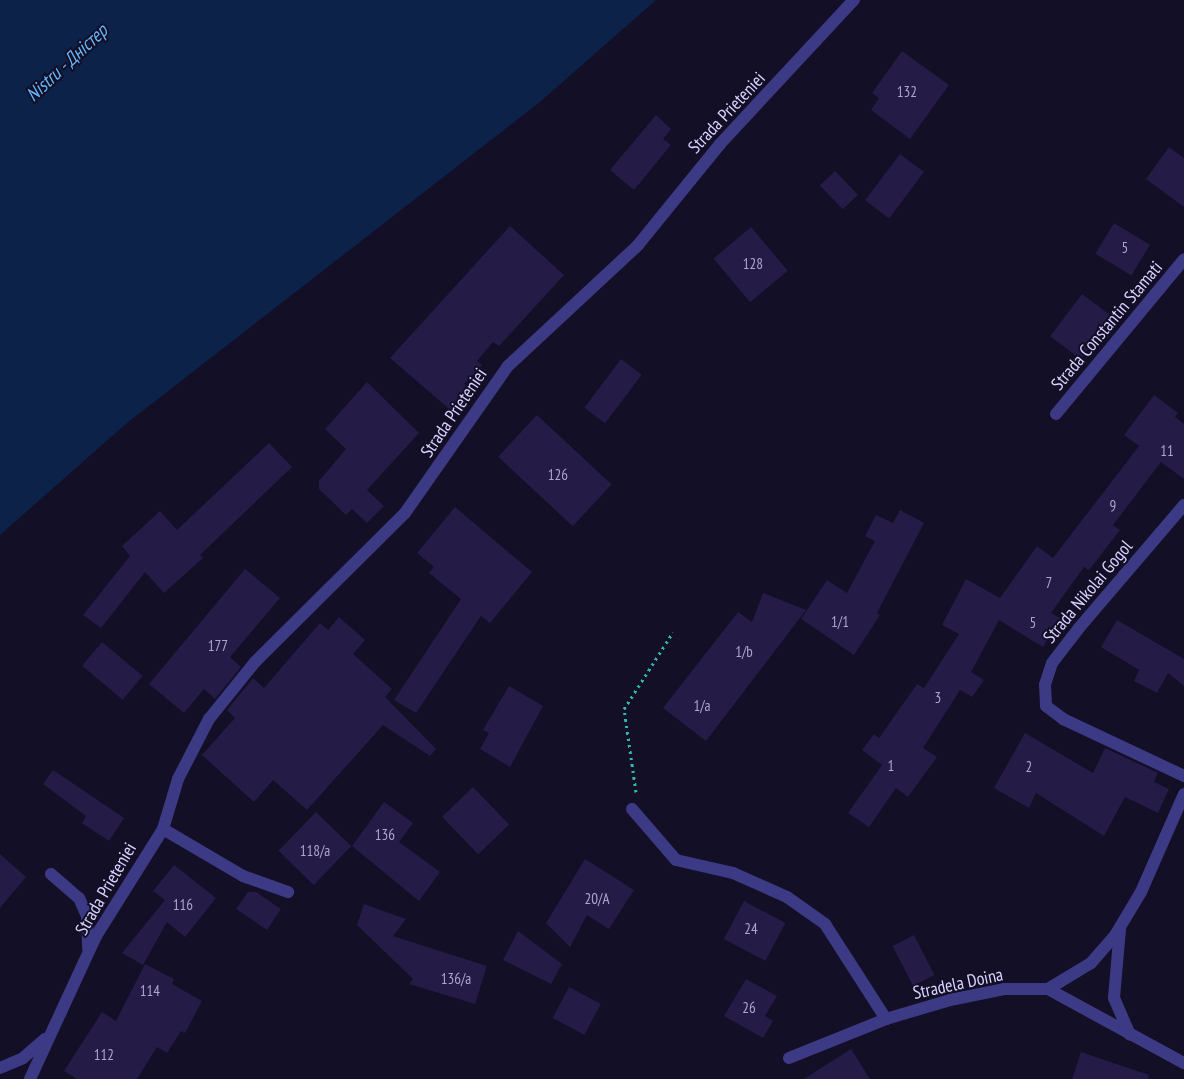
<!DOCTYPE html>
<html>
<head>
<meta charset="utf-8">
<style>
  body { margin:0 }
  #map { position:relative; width:1184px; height:1079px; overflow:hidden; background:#130f26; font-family:"PT Sans Narrow",sans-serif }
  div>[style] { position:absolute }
  .water>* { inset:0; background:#0c2248 }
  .building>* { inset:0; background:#241b47; transform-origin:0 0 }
  .path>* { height:3px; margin-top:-1.5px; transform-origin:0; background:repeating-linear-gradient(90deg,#2fb8b0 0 2.5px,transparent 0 6.5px) }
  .lane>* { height:12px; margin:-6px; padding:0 6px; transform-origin:6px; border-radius:6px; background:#3d3a85 }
  .street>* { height:12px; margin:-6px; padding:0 6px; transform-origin:6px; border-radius:6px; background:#3d3a85 }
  span { translate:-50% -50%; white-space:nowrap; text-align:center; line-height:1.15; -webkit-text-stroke:4px #130f26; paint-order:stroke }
  .number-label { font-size:15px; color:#aca6d1 }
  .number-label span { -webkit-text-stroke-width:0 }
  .street-label { font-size:18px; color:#d9d4ff }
  .water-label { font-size:19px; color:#62b6ff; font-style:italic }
</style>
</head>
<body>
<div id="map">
  <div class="water">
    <div style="clip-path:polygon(0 0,656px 0,540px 102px,127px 423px,0 535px)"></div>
  </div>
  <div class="building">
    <div style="clip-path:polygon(902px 51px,949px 85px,910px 139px,871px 110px,879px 98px,872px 93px)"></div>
    <div style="clip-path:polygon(656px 115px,671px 129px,663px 139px,671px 145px,634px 190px,610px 170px)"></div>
    <div style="clip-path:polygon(1169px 147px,1184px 158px,1184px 207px,1146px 179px)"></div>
    <div style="left:900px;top:154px;width:30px;height:58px;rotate:37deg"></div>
    <div style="left:835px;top:171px;width:33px;height:21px;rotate:46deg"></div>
    <div style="left:1114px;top:223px;width:42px;height:36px;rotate:31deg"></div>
    <div style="clip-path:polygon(510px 226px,564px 275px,499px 346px,493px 342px,477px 361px,482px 365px,464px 384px,475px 393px,455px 414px,390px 358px)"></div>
    <div style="left:751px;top:227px;width:57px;height:49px;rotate:50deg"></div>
    <div style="left:1082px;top:294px;width:38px;height:53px;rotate:37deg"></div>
    <div style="left:621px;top:359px;width:26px;height:61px;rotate:37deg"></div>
    <div style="clip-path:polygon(367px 382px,419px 433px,367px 490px,384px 506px,367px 523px,352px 509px,346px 515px,319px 489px,319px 481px,346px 449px,325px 429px)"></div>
    <div style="clip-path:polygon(1154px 395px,1178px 413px,1175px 417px,1184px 424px,1184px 479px,1161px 462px,1113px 525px,1120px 530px,1089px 570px,1084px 567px,1051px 613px,1060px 618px,1043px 647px,999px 620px,971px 672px,984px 680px,972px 697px,960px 690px,923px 748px,937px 757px,908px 797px,896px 788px,869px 827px,848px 813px,882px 765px,862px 750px,874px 734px,879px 738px,917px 684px,924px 688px,959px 634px,942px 625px,966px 579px,1000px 598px,1037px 546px,1053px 558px,1139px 446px,1124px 435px)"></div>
    <div style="left:537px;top:415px;width:102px;height:57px;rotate:43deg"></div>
    <div style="clip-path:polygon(269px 443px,292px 467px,200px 555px,203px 558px,164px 593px,145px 572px,101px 628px,83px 615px,130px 556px,122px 546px,160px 511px,177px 530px)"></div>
    <div style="clip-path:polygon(455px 507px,532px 572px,490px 623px,481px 616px,416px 713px,394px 700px,461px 599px,429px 573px,434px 567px,417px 553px)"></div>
    <div style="clip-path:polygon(900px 510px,924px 523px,877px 613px,880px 615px,854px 655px,801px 619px,827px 580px,847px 593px,875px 541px,865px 536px,876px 515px,893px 523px)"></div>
    <div style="clip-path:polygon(245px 569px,280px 598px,230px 657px,241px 667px,215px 699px,204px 689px,184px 713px,149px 684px)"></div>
    <div style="clip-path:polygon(763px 593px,806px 610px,706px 741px,663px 708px,738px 612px,752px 622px)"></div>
    <div style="clip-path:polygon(339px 617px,365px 640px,353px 654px,392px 689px,385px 697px,436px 749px,430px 756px,383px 725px,307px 810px,273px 780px,254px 802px,202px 755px,235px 718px,227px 710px,253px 678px,264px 688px,320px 623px,328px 630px)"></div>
    <div style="clip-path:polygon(1117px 620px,1184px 659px,1184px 686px,1168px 673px,1157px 693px,1134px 681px,1139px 670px,1101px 647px)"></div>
    <div style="left:102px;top:642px;width:53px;height:31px;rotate:40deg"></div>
    <div style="clip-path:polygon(509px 686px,543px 706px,510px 767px,480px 749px,489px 733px,483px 730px)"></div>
    <div style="clip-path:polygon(1025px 733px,1093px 773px,1105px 748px,1158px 773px,1154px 782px,1169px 789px,1158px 813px,1125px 797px,1104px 836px,1036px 793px,1029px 808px,994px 788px)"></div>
    <div style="clip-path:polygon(53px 770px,124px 818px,109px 841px,82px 823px,86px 816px,43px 784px)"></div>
    <div style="left:473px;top:787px;width:52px;height:43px;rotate:46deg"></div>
    <div style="clip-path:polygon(384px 802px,413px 823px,399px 842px,440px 872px,419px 901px,352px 846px)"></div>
    <div style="left:316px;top:812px;width:49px;height:54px;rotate:44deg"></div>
    <div style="clip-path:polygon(0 854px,26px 877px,0 908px)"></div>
    <div style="clip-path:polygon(585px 859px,634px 890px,609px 929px,587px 915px,570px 947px,546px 923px)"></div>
    <div style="clip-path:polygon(174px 865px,216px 898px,185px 937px,167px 922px,143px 965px,122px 953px,165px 900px,153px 891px)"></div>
    <div style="clip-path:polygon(248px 892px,256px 892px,281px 909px,267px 930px,236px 909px)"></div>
    <div style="left:744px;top:901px;width:47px;height:43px;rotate:28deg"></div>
    <div style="clip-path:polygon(364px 904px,406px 919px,393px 936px,487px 966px,475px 1004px,409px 984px,413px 979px,357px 925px)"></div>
    <div style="clip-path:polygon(518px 931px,562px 964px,551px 984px,503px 960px)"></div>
    <div style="left:914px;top:935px;width:45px;height:24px;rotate:63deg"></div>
    <div style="clip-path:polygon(145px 964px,174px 979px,172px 984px,202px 1001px,185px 1033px,181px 1031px,167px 1053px,157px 1047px,137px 1079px,77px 1079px,64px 1071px,102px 1012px,116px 1021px)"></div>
    <div style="clip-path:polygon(746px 979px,777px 996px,765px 1016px,773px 1021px,763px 1038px,724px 1016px)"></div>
    <div style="left:569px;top:987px;width:36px;height:35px;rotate:28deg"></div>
    <div style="clip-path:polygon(851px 1049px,870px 1079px,804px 1079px)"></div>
    <div style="clip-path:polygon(1081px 1052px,1149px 1075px,1148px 1079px,1072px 1079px)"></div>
  </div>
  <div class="path">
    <div style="left:636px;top:792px;width:84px;rotate:-98.2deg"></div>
    <div style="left:624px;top:709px;width:91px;rotate:-57.5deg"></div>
  </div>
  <div class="lane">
    <div style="left:632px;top:809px;width:67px;rotate:49.2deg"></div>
    <div style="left:676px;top:860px;width:58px;rotate:12.8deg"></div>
    <div style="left:733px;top:873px;width:59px;rotate:24deg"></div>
    <div style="left:787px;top:897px;width:47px;rotate:35.4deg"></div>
    <div style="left:825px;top:924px;width:113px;rotate:57.3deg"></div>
    <div style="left:163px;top:829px;width:93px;rotate:30.4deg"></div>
    <div style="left:243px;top:876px;width:48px;rotate:19.6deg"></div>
  </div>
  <div class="street">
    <div style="left:1056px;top:414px;width:201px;rotate:-50.4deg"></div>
    <div style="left:1184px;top:505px;width:162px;rotate:130.5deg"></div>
    <div style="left:1079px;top:628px;width:44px;rotate:127.6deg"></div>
    <div style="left:1052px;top:663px;width:23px;rotate:108deg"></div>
    <div style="left:1045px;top:685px;width:21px;rotate:87deg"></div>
    <div style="left:1046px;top:706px;width:21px;rotate:37deg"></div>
    <div style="left:1063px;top:719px;width:134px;rotate:25.2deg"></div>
    <div style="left:51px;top:874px;width:37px;rotate:41deg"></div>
    <div style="left:79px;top:898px;width:20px;rotate:66deg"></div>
    <div style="left:87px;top:916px;width:32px;rotate:88deg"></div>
    <div style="left:1120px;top:929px;width:69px;rotate:95deg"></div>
    <div style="left:1114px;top:998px;width:40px;rotate:66.6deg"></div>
    <div style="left:1048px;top:989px;width:155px;rotate:28.6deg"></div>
    <div style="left:789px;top:1058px;width:105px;rotate:-21.9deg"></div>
    <div style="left:886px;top:1019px;width:67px;rotate:-16.5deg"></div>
    <div style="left:950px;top:1000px;width:55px;rotate:-11.5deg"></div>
    <div style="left:1004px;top:989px;width:44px"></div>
    <div style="left:1048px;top:989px;width:50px;rotate:-31.2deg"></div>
    <div style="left:1091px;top:963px;width:35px;rotate:-49deg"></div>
    <div style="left:1114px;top:937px;width:52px;rotate:-59deg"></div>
    <div style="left:1141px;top:892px;width:107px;rotate:-66.3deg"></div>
    <div style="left:0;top:1068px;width:25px;rotate:-23deg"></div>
    <div style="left:23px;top:1058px;width:29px;rotate:-41deg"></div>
    <div style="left:30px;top:1079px;width:157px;rotate:-65.2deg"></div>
    <div style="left:96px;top:936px;width:126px;rotate:-57.9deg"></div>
    <div style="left:163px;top:829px;width:52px;rotate:-73.3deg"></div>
    <div style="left:178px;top:779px;width:68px;rotate:-62.7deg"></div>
    <div style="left:209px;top:719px;width:73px;rotate:-51.1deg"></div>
    <div style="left:255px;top:662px;width:211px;rotate:-44.8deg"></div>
    <div style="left:405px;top:513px;width:179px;rotate:-55deg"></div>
    <div style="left:508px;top:366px;width:178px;rotate:-42.9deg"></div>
    <div style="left:638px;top:245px;width:130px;rotate:-50.9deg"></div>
    <div style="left:720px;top:144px;width:197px;rotate:-47.1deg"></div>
  </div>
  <div class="number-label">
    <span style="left:907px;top:92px">132</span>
    <span style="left:1125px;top:248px">5</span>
    <span style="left:753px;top:264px">128</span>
    <span style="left:1167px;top:451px">11</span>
    <span style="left:558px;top:475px">126</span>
    <span style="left:1113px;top:506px">9</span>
    <span style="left:1049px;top:583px">7</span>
    <span style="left:840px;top:622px">1/1</span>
    <span style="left:1033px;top:623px">5</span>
    <span style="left:218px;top:646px">177</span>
    <span style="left:744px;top:652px">1/b</span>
    <span style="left:938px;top:698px">3</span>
    <span style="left:702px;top:706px">1/a</span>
    <span style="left:891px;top:766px">1</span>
    <span style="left:1029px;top:767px">2</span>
    <span style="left:385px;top:835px">136</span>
    <span style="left:315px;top:851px">118/a</span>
    <span style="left:597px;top:899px">20/A</span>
    <span style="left:183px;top:905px">116</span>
    <span style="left:751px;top:929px">24</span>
    <span style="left:456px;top:979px">136/a</span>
    <span style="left:150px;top:991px">114</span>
    <span style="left:749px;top:1008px">26</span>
    <span style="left:104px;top:1055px">112</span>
  </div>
  <div class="street-label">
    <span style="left:727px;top:113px;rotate:-47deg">Strada Prieteniei</span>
    <span style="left:1107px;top:326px;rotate:-50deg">Strada Constantin Stamati</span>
    <span style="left:454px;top:413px;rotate:-56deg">Strada Prieteniei</span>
    <span style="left:1088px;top:592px;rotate:-50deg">Strada Nikolai Gogol</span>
    <span style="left:106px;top:889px;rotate:-60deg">Strada Prieteniei</span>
    <span style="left:958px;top:984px;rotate:-12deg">Stradela Doina</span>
  </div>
  <div class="water-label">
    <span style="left:67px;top:63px;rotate:-43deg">Nistru - Дністер</span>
  </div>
</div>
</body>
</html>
